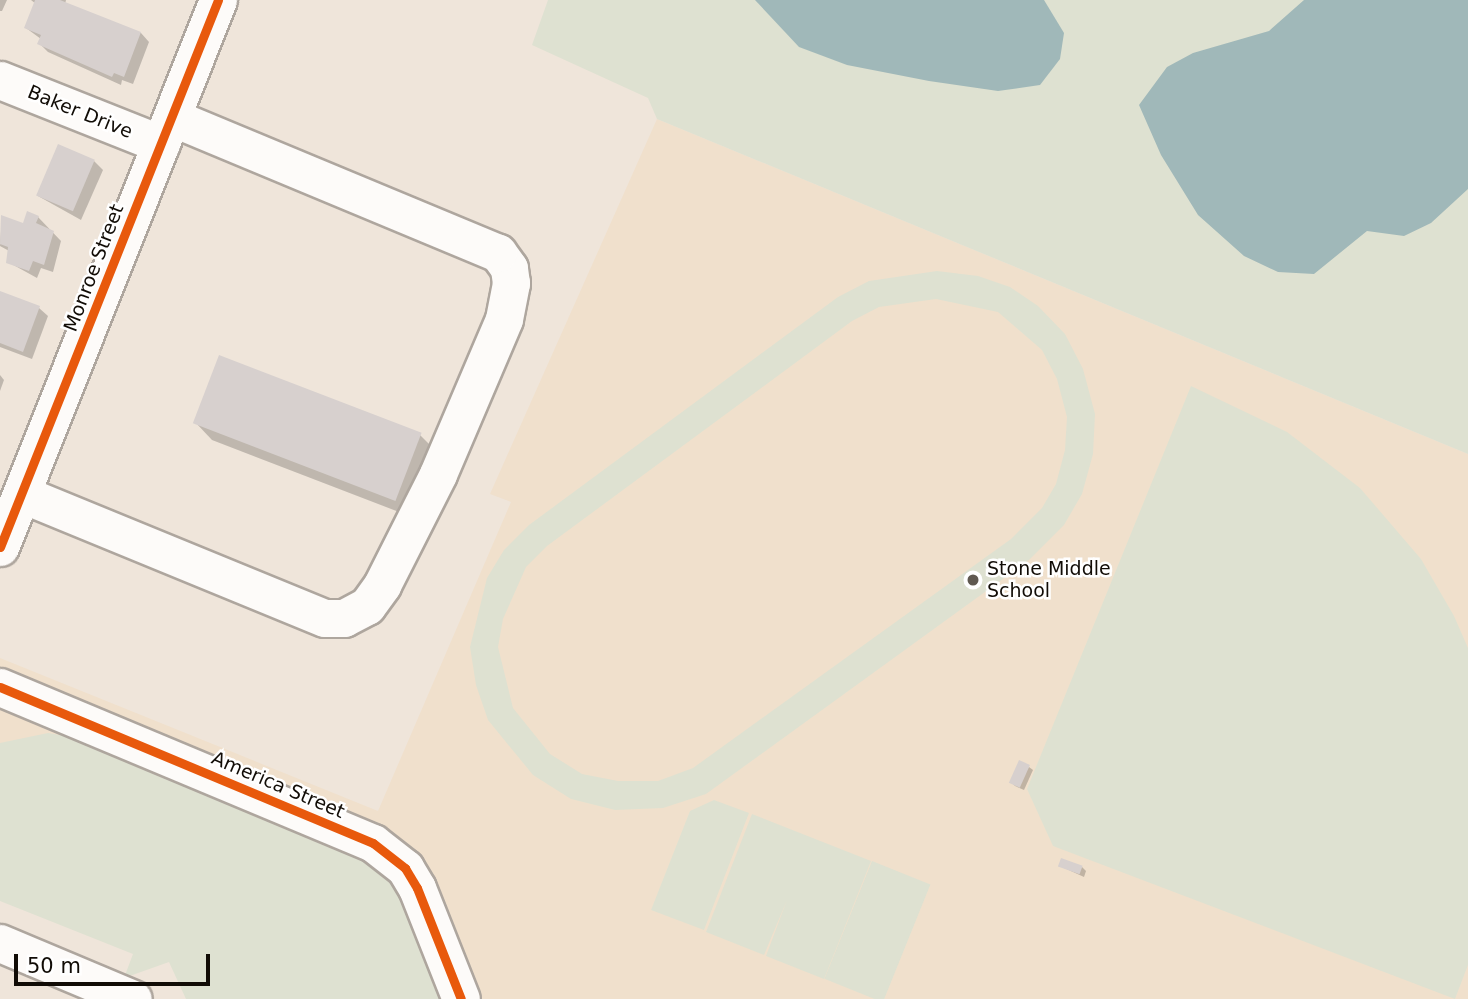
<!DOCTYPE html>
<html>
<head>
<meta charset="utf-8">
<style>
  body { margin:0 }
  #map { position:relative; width:1468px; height:999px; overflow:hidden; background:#efe5da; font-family:"DejaVu Sans",sans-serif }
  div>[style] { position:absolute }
  .built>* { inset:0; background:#f0e0cc }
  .green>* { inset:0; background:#dee1d1; transform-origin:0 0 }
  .water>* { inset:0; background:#a0b8b9 }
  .shadow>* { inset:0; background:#0003 }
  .building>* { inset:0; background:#d7d0ce; transform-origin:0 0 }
  .roads { filter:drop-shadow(2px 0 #aea69e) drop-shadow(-2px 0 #aea69e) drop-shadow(0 2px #aea69e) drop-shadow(0 -2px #aea69e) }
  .minor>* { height:37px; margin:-18.5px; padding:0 18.5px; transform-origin:18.5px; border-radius:18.5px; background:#fdfbf9 }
  .cycleway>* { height:9px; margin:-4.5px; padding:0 4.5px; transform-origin:4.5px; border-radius:4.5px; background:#e8590c }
  .dots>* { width:19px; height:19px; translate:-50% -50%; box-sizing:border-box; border:4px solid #fff; border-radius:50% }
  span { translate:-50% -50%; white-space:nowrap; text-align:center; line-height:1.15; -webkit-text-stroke:5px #fff; paint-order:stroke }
  .street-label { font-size:19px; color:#110c06 }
  .poi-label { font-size:19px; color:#110c06 }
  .left { translate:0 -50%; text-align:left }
  .scale { position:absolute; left:14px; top:954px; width:196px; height:32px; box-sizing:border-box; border:4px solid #110c06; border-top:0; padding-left:9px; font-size:21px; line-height:24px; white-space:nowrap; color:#110c06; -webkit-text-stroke:5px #fff; paint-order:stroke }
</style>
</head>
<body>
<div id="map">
  <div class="built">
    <div style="clip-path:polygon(657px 119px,1468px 454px,1468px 999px,224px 999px,0 831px,0 658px,378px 811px,511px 502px,490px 494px)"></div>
  </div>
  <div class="green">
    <div style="clip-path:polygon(548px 0,1468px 0,1468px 454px,657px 119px,648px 98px,532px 45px)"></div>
    <div style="clip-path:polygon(evenodd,937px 271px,978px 276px,1010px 287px,1038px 306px,1065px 334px,1083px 369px,1095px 414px,1093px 454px,1082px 494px,1064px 525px,1029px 560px,706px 794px,663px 808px,615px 810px,571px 799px,533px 775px,488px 720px,476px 685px,470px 647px,487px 578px,504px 550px,529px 525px,838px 297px,869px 281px,937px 271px,936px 299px,998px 312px,1042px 350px,1057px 379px,1067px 417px,1065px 450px,1056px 484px,1042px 508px,1011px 539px,693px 768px,658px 781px,618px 781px,582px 774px,550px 754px,513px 708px,498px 647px,503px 619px,526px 567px,547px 546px,852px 321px,879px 307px,936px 299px)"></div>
    <div style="clip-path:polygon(1191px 386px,1287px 432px,1360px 488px,1421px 559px,1454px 616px,1468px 648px,1468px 965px,1455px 999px,1053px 846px,1027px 789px)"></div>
    <div style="clip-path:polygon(48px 733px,82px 739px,368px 858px,399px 889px,445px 999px,186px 999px,169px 962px,124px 978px,133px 954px,0 901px,0 743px)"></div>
    <div style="clip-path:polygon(714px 800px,749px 813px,704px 930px,651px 910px,690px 811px)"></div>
    <div style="clip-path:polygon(752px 814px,871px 861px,824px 979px,766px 956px,787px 900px,764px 955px,706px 932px)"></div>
    <div style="left:872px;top:861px;width:63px;height:127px;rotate:22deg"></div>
  </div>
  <div class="water">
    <div style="clip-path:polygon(755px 0,1044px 0,1064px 33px,1060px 59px,1040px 85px,998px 91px,929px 81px,847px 65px,799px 47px)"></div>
    <div style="clip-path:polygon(1304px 0,1468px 0,1468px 189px,1431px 223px,1404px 236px,1367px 231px,1314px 274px,1278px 272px,1244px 256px,1198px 215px,1161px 155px,1139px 105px,1167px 67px,1193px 53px,1269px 31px)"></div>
  </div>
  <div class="shadow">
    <div style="clip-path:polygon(0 0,7px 0,2px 11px,0 11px)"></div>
    <div style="clip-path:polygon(31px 0,66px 0,65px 4px,141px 33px,149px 42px,133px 84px,122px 80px,121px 85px,48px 52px,39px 43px,41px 39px,26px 28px,36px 4px)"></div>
    <div style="clip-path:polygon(94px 161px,103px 170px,81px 220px,38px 196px)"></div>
    <div style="clip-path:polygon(2px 217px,24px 226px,38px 217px,61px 241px,53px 272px,41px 268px,37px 278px,8px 262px,11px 252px,0 246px)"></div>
    <div style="clip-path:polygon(0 293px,39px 308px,48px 316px,32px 359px,0 347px)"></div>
    <div style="clip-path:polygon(0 375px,4px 380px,0 391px)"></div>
    <div style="clip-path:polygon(195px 422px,420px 435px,437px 452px,412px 517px,212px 440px)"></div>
    <div style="clip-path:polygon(1029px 767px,1033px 770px,1024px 790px,1015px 786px,1011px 782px)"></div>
    <div style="clip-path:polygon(1060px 866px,1082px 867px,1086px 871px,1084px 877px)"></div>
  </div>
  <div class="building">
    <div style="clip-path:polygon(35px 0,60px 0,141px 32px,124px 77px,114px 73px,112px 77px,37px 44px,41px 35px,24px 28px)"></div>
    <div style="left:58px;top:144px;width:40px;height:56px;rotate:23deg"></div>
    <div style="clip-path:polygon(27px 211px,39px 216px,36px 223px,54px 231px,44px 265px,33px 261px,29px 271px,6px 263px,8px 247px,0 244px,1px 215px,23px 223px)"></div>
    <div style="clip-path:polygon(0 291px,40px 306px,23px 352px,0 343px)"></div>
    <div style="left:219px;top:355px;width:217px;height:73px;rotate:21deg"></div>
    <div style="left:1019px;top:760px;width:12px;height:25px;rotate:24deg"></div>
    <div style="left:1061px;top:858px;width:23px;height:9px;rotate:20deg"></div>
  </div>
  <div class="roads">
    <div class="minor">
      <div style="left:0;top:80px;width:173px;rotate:21.7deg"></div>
      <div style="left:22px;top:494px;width:327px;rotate:22.3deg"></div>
      <div style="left:325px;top:618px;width:19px"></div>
      <div style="left:344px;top:618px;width:26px;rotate:-28deg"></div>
      <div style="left:367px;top:606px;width:26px;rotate:-54deg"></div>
      <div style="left:382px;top:585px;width:124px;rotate:-63.2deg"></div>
      <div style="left:438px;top:474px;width:168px;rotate:-66.9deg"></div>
      <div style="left:504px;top:319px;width:37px;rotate:-79deg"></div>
      <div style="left:511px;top:283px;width:15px;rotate:-98deg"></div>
      <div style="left:509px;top:268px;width:19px;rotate:-126deg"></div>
      <div style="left:498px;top:253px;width:353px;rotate:-157.4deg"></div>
      <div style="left:0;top:547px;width:589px;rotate:-68.27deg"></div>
      <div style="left:0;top:687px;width:404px;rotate:22.7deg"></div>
      <div style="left:373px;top:843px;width:41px;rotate:38deg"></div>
      <div style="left:405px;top:868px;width:23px;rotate:59deg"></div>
      <div style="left:417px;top:888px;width:119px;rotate:68.4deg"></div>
      <div style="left:0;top:943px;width:144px;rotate:22.8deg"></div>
    </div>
  </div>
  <div class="cycleway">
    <div style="left:0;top:547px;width:589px;rotate:-68.27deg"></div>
    <div style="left:0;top:687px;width:404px;rotate:22.7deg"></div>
    <div style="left:373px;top:843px;width:41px;rotate:38deg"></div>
    <div style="left:405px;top:868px;width:23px;rotate:59deg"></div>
    <div style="left:417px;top:888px;width:119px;rotate:68.4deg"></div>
  </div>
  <div class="dots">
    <div style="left:973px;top:580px;background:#5f5850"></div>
  </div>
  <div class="street-label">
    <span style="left:80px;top:112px;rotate:22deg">Baker Drive</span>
    <span style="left:94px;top:268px;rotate:-69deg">Monroe Street</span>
    <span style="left:278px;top:785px;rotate:23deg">America Street</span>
  </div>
  <div class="poi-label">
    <span class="left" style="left:987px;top:580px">Stone Middle<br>School</span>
  </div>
  <div class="scale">50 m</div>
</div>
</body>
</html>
